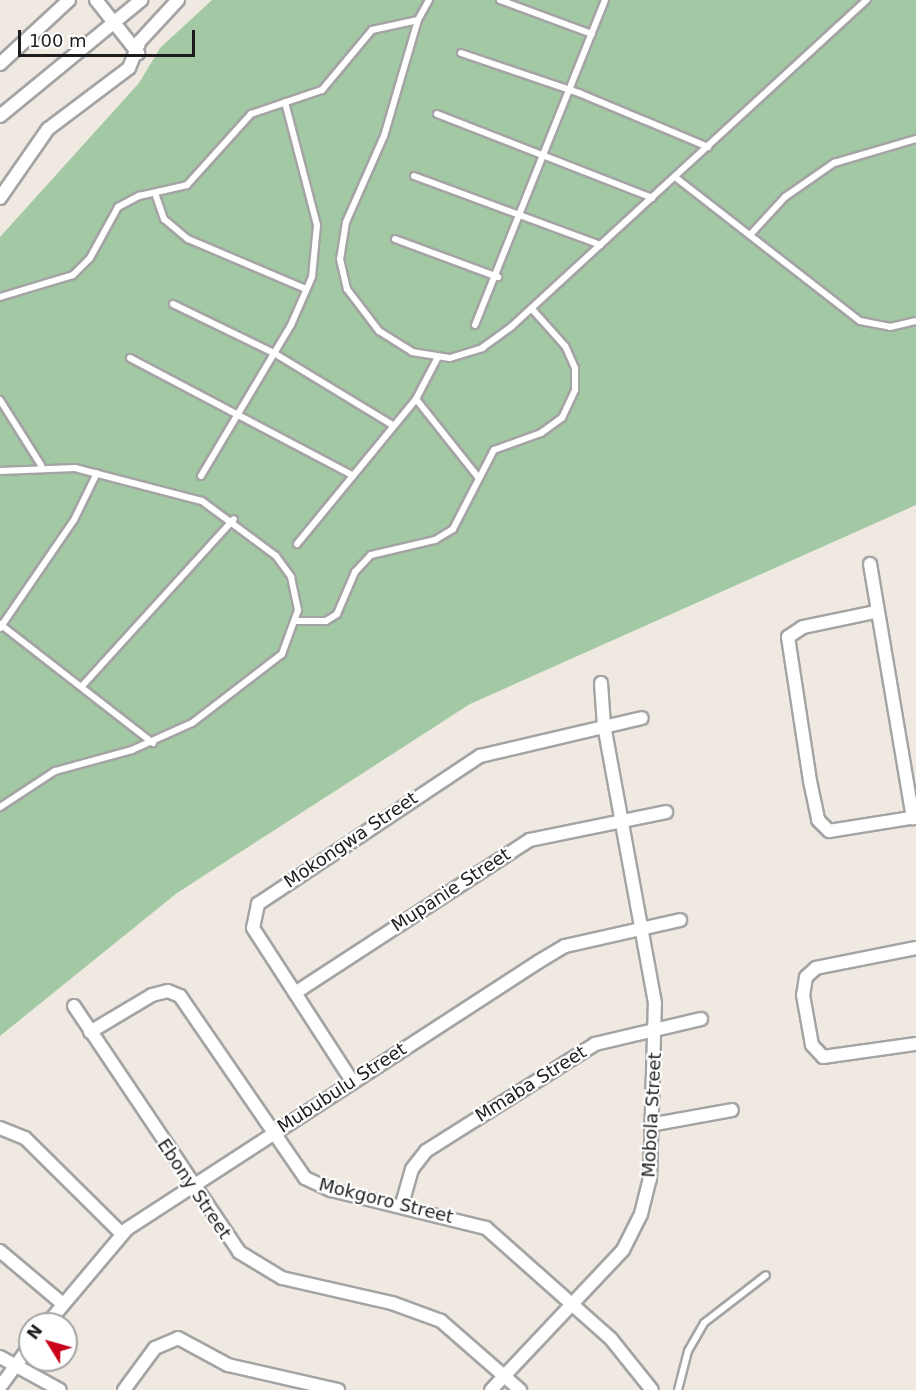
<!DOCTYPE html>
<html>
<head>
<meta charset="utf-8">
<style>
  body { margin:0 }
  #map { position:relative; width:916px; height:1390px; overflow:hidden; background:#efe9e2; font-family:"DejaVu Sans",sans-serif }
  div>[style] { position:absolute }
  .cemetery>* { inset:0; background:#a2c9a3 }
  .roads { filter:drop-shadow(2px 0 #a4a4a4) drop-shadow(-2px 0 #a4a4a4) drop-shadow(0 2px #a4a4a4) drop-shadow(0 -2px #a4a4a4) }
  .service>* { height:6px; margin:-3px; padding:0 3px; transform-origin:3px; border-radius:3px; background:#fff }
  .minor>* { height:12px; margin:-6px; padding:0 6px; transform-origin:6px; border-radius:6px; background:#fff }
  span { translate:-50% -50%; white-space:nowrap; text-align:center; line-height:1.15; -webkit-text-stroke:4.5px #fff; paint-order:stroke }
  .street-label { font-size:18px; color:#1d1d1d }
  .north { position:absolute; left:18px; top:1312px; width:60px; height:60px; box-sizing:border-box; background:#fff; border:2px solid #a5a5a5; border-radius:50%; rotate:307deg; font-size:16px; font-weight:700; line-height:24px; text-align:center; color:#1d1d1d }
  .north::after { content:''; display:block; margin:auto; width:21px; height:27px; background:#ca001a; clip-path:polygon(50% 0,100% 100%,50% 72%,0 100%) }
  .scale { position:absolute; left:18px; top:30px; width:177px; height:27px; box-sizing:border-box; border:3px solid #1d1d1d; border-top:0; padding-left:8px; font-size:18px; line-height:21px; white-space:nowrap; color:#1d1d1d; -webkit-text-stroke:4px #fff; paint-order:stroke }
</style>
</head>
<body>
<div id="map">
  <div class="cemetery">
    <div style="clip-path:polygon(212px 0,916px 0,916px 505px,470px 704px,177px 893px,0 1036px,0 237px,139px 83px,160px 48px)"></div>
  </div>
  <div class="roads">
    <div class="service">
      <div style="left:429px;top:0;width:23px;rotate:119deg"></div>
      <div style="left:418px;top:20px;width:121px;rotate:106.3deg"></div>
      <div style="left:384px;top:136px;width:94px;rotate:113.8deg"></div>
      <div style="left:346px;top:222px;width:37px;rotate:99deg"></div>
      <div style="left:340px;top:259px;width:31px;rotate:77deg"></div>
      <div style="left:347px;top:289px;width:53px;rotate:52.7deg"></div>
      <div style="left:379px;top:331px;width:39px;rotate:32deg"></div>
      <div style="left:412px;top:352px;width:38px;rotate:9deg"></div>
      <div style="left:450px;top:358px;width:34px;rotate:-17deg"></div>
      <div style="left:482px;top:348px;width:37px;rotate:-36deg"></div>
      <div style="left:512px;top:326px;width:482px;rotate:-42.6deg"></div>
      <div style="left:500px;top:0;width:98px;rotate:20.3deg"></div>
      <div style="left:461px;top:53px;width:125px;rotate:18.7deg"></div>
      <div style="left:579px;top:93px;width:140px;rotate:22.7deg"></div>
      <div style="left:437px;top:114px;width:231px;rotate:21.3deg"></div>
      <div style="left:414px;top:176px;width:199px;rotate:20.3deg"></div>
      <div style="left:675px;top:177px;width:234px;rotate:37.9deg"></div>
      <div style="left:860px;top:321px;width:31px;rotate:11deg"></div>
      <div style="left:890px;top:327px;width:27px;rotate:-13deg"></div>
      <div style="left:155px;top:193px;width:28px;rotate:71deg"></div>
      <div style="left:164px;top:219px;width:31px;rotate:40deg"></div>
      <div style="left:188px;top:239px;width:128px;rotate:23deg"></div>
      <div style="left:750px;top:235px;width:52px;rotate:-47.4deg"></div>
      <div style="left:785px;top:197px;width:60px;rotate:-34.8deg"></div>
      <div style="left:834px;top:163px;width:85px;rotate:-16.3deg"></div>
      <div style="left:395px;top:239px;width:110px;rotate:20.3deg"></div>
      <div style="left:0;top:297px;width:76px;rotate:-16.8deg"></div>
      <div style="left:73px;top:275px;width:24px;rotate:-45deg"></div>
      <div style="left:90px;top:258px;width:58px;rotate:-61.2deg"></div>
      <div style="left:118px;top:207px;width:24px;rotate:-28deg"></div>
      <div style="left:139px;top:196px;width:49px;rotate:-12.9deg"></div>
      <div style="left:187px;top:185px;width:96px;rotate:-48deg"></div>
      <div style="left:251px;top:114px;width:75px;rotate:-18.7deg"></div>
      <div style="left:322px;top:90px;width:78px;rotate:-50.2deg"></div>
      <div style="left:372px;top:30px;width:47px;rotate:-12.3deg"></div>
      <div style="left:173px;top:304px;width:112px;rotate:25.9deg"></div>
      <div style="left:274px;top:353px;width:137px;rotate:31.3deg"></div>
      <div style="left:475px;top:325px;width:350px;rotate:-68.2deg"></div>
      <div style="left:130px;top:358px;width:249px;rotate:27.8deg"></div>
      <div style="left:416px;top:399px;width:100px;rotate:51.5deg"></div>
      <div style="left:0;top:400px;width:77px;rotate:57.8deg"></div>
      <div style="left:0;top:471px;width:75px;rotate:-2.3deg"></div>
      <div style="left:75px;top:468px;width:131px;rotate:14.6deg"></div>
      <div style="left:202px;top:501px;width:92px;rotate:36.6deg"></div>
      <div style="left:276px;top:556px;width:26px;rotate:54deg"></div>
      <div style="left:291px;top:577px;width:34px;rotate:78deg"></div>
      <div style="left:298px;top:610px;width:47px;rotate:110deg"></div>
      <div style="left:282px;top:654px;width:113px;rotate:142.5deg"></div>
      <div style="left:192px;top:723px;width:66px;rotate:155.8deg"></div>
      <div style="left:132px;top:750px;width:80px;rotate:164.7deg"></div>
      <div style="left:55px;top:771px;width:66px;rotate:146.8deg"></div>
      <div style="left:201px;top:476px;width:176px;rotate:-59.2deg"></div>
      <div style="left:291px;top:325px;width:52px;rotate:-66.4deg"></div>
      <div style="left:312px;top:277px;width:52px;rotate:-84.5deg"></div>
      <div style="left:317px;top:225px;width:127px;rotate:-104.6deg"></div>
      <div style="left:297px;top:544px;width:188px;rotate:-50.6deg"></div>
      <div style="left:416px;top:399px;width:47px;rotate:-62.4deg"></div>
      <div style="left:297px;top:621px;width:29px"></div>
      <div style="left:326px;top:621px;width:13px;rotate:-32deg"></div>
      <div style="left:337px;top:614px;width:46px;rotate:-66.8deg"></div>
      <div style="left:355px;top:572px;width:23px;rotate:-47deg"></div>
      <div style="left:371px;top:555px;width:66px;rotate:-13.2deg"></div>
      <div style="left:435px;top:540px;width:21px;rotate:-31deg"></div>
      <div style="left:453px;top:529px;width:89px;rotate:-62.6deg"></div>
      <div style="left:494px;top:450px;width:50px;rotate:-19.9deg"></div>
      <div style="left:541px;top:433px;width:26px;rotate:-36deg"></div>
      <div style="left:562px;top:418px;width:31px;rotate:-65deg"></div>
      <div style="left:575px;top:390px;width:22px;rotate:-90deg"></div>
      <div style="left:575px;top:368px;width:24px;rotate:-114deg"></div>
      <div style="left:565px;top:346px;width:50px;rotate:-131.7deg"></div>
      <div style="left:0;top:624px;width:194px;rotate:37.9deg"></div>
      <div style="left:0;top:628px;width:131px;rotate:-55.6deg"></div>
      <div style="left:74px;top:520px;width:52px;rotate:-63.9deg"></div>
      <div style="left:83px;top:685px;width:224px;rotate:-47.7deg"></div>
      <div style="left:678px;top:1390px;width:40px;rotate:-75.6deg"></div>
      <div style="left:688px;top:1351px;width:32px;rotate:-60deg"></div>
      <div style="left:704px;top:1323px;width:78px;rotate:-37.7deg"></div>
    </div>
    <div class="minor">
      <div style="left:96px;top:0;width:68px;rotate:51.6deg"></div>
      <div style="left:0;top:64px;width:94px;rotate:-42.8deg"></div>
      <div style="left:0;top:116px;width:183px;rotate:-39.4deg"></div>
      <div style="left:0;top:198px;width:84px;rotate:-55.2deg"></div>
      <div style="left:48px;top:129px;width:101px;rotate:-37deg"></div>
      <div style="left:129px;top:68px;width:29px;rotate:-68deg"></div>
      <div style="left:140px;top:41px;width:56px;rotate:-47.2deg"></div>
      <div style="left:870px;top:564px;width:258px;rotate:80.4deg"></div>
      <div style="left:875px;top:612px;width:74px;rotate:168.2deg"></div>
      <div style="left:803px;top:627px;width:18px;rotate:146deg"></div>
      <div style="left:788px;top:637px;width:146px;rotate:81.3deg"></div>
      <div style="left:810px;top:781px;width:40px;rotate:78deg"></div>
      <div style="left:818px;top:820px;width:16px;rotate:45deg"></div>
      <div style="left:829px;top:831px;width:88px;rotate:-9.1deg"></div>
      <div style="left:916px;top:948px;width:102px;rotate:168.7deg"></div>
      <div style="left:816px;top:968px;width:13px;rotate:138deg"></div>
      <div style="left:806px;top:977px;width:18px;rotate:99deg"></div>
      <div style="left:803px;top:995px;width:51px;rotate:79.8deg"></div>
      <div style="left:812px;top:1045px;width:16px;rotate:47deg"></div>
      <div style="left:823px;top:1057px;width:94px;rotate:-8deg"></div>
      <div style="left:295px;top:993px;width:280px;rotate:-33.1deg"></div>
      <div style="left:530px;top:840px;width:139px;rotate:-11.6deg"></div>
      <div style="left:74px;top:1006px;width:296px;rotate:56.1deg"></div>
      <div style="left:239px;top:1252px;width:50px;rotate:31.2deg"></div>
      <div style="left:282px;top:1278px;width:113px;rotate:12.8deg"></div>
      <div style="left:392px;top:1303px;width:52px;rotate:20.2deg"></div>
      <div style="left:441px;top:1321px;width:105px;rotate:41.1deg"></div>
      <div style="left:90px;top:1032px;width:72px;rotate:-30.8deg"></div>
      <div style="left:152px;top:995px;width:16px;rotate:-14deg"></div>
      <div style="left:168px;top:991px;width:13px;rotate:23deg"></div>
      <div style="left:180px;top:996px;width:221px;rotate:55.5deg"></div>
      <div style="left:305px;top:1178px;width:29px;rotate:25deg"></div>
      <div style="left:331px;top:1190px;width:160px;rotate:13.8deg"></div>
      <div style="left:486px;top:1228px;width:167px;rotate:41.6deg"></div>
      <div style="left:611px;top:1339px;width:65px;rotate:51.2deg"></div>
      <div style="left:352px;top:1081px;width:182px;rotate:-122.9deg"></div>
      <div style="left:253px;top:928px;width:25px;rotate:-78deg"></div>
      <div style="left:258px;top:904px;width:267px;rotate:-33.7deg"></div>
      <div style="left:480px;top:756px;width:166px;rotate:-13.2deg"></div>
      <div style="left:655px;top:1124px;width:78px;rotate:-10.3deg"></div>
      <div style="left:0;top:1128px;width:27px;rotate:22deg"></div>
      <div style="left:25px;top:1138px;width:135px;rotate:44.7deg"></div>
      <div style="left:402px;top:1204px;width:36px;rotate:-74deg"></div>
      <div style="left:412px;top:1169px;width:23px;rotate:-52deg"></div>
      <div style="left:426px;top:1151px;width:200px;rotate:-32.3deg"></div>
      <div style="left:595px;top:1044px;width:109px;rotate:-13.3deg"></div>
      <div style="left:0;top:1251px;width:82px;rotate:40.1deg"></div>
      <div style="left:47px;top:1324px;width:124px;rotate:-49.9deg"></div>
      <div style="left:127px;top:1229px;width:490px;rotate:-33deg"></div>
      <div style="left:538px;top:962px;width:31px;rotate:-31deg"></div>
      <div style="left:565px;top:946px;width:118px;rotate:-12.7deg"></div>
      <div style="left:0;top:1357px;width:68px;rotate:28.8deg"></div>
      <div style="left:0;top:1387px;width:51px;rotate:-53.8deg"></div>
      <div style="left:124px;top:1390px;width:52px;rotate:-53.6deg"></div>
      <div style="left:155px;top:1348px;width:25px;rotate:-23deg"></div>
      <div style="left:178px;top:1338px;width:57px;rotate:28.4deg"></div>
      <div style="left:228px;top:1365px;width:113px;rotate:12.8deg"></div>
      <div style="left:491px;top:1390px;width:192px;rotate:-46.7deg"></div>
      <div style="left:623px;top:1250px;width:40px;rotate:-63.4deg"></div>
      <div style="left:641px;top:1214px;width:36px;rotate:-76deg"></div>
      <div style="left:650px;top:1179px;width:176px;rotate:-88.4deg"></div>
      <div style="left:655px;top:1003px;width:282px;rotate:-100.4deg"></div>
      <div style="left:604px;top:726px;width:43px;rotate:-94deg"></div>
    </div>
  </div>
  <div class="street-label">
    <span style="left:351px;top:840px;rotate:-34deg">Mokongwa Street</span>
    <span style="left:451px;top:890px;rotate:-33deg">Mupanie Street</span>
    <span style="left:531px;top:1084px;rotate:-32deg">Mmaba Street</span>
    <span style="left:342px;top:1088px;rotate:-33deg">Mububulu Street</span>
    <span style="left:652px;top:1115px;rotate:-87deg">Mobola Street</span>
    <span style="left:194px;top:1189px;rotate:56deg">Ebony Street</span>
    <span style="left:386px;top:1201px;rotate:14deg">Mokgoro Street</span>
  </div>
  <div class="north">N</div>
  <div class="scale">100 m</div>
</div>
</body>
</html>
